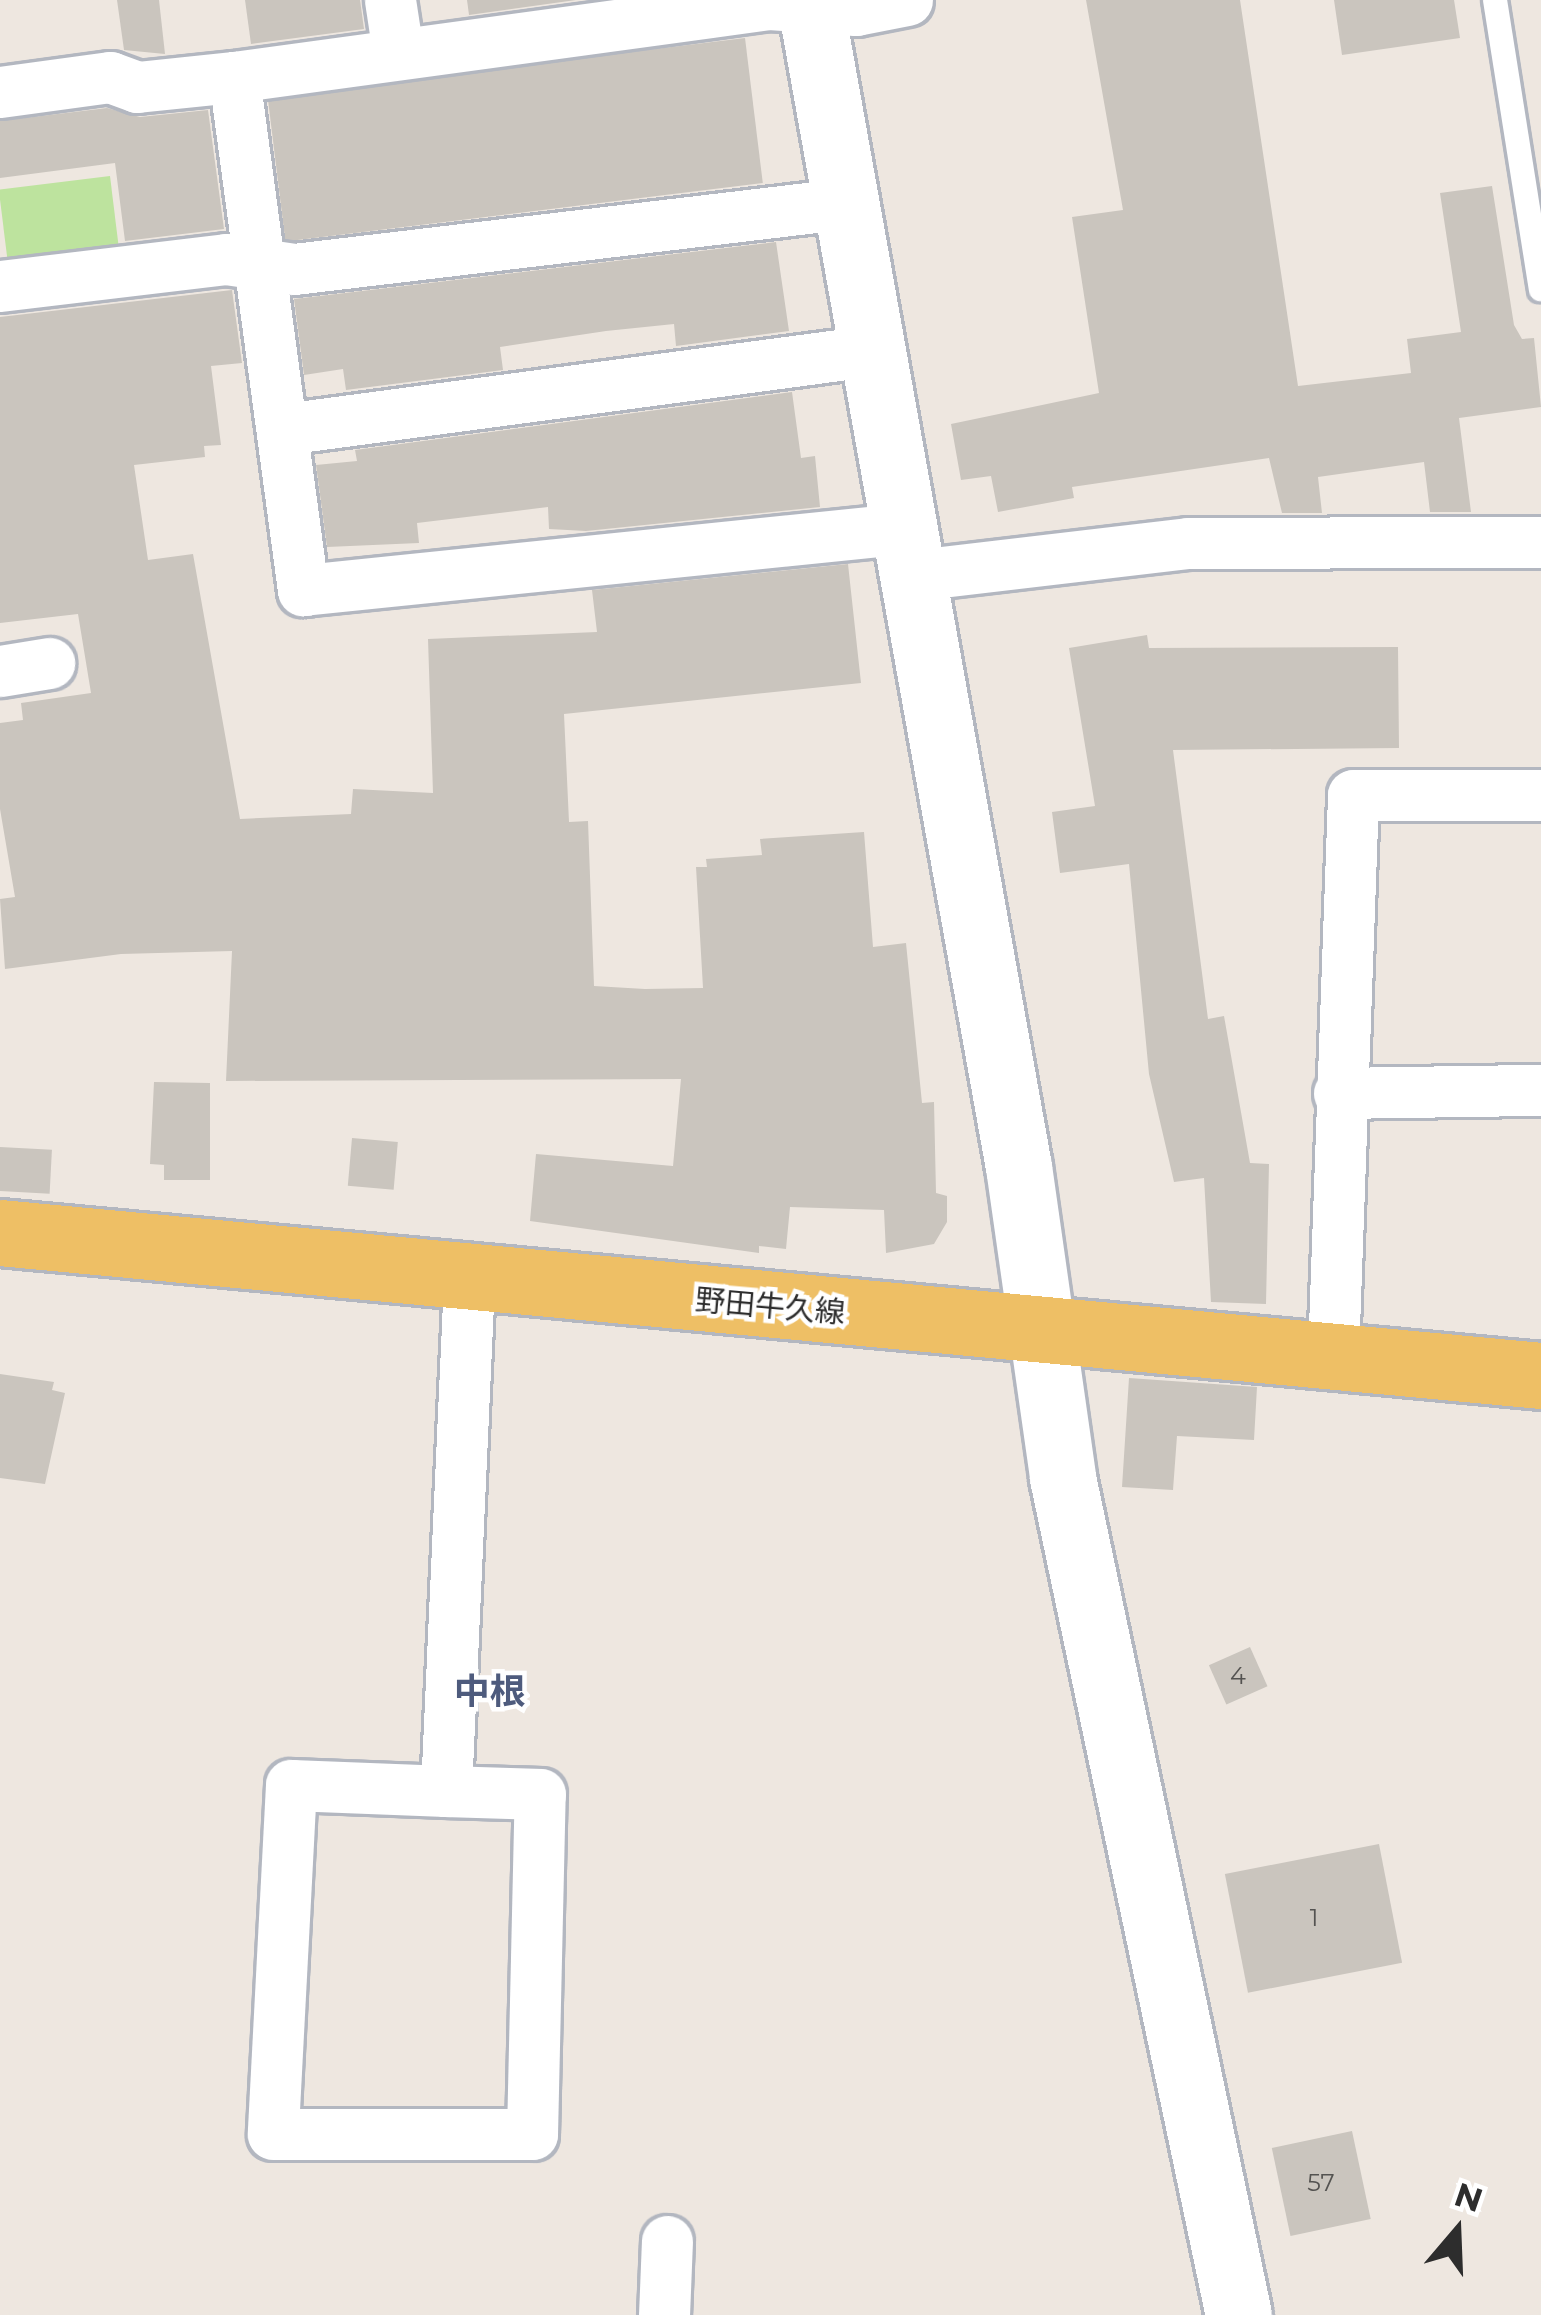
<!DOCTYPE html>
<html>
<head>
<meta charset="utf-8">
<style>
  body { margin:0 }
  #map { position:relative; width:1541px; height:2315px; overflow:hidden; background:#eee7e0; font-family:Montserrat,"Noto Sans JP",sans-serif }
  div>[style] { position:absolute }
  .green>* { inset:0; background:#bde39e; transform-origin:0 0 }
  .building>* { inset:0; background:#cac5be; transform-origin:0 0 }
  .roads { filter:drop-shadow(3px 0 #b3b7c0) drop-shadow(-3px 0 #b3b7c0) drop-shadow(0 3px #b3b7c0) drop-shadow(0 -3px #b3b7c0) }
  .lane>* { height:24px; margin:-12px; padding:0 12px; transform-origin:12px; border-radius:12px; background:#fff }
  .street>* { height:51px; margin:-25.5px; padding:0 25.5px; transform-origin:25.5px; border-radius:25.5px; background:#fff }
  .secondary>* { height:66px; margin:-33px; padding:0 33px; transform-origin:33px; border-radius:33px; background:#fff }
  .primary>* { height:66px; margin:-33px; padding:0 33px; transform-origin:33px; border-radius:33px; background:#eebf65 }
  span { translate:-50% -50%; white-space:nowrap; text-align:center; line-height:1.15; -webkit-text-stroke:9px #fff; paint-order:stroke }
  .number-label { font-size:24px; color:#545351 }
  .number-label span { -webkit-text-stroke-width:0 }
  .street-label { font-size:30px; color:#2d2d2d }
  .quarter-label { font-size:36px; color:#4e5b7d; font-weight:700 }
  .north { position:absolute; left:1397px; top:2171px; width:120px; height:120px; -webkit-text-stroke:9px #fff; paint-order:stroke; rotate:19deg; font-size:33px; font-weight:700; line-height:48px; text-align:center; color:#2d2d2d }
  .north::after { content:''; display:block; margin:auto; width:42px; height:54px; background:#2d2d2d; clip-path:polygon(50% 0,100% 100%,50% 72%,0 100%) }
</style>
</head>
<body>
<div id="map">
  <div class="green">
    <div style="left:110px;top:176px;width:82px;height:112px;rotate:83deg"></div>
  </div>
  <div class="building">
    <div style="clip-path:polygon(117px 0,159px 0,165px 54px,124px 50px)"></div>
    <div style="clip-path:polygon(245px 0,360px 0,364px 29px,251px 44px)"></div>
    <div style="clip-path:polygon(467px 0,576px 0,469px 15px)"></div>
    <div style="clip-path:polygon(1086px 0,1240px 0,1298px 386px,1411px 373px,1407px 339px,1461px 332px,1440px 193px,1492px 186px,1514px 325px,1522px 339px,1534px 338px,1541px 407px,1459px 418px,1471px 512px,1430px 512px,1424px 462px,1318px 477px,1322px 513px,1282px 513px,1269px 458px,1072px 487px,1074px 498px,998px 512px,991px 476px,961px 480px,951px 424px,1099px 393px,1072px 217px,1123px 210px)"></div>
    <div style="clip-path:polygon(1334px 0,1454px 0,1460px 38px,1342px 55px)"></div>
    <div style="left:745px;top:38px;width:146px;height:481px;rotate:83deg"></div>
    <div style="clip-path:polygon(107px 108px,140px 117px,208px 110px,224px 229px,125px 241px,115px 163px,0 178px,0 121px)"></div>
    <div style="clip-path:polygon(776px 242px,789px 331px,676px 346px,674px 324px,606px 331px,500px 347px,503px 370px,346px 390px,343px 369px,304px 375px,294px 299px)"></div>
    <div style="clip-path:polygon(232px 290px,242px 363px,211px 366px,221px 445px,204px 446px,205px 457px,134px 465px,148px 560px,193px 554px,240px 819px,351px 814px,353px 789px,433px 793px,428px 639px,597px 632px,592px 590px,848px 564px,861px 683px,564px 714px,569px 822px,588px 821px,594px 986px,645px 989px,703px 988px,696px 867px,707px 867px,706px 859px,762px 855px,760px 839px,864px 832px,873px 947px,906px 943px,922px 1103px,934px 1102px,936px 1193px,947px 1196px,947px 1222px,934px 1244px,886px 1253px,884px 1210px,790px 1207px,786px 1249px,759px 1246px,759px 1253px,530px 1221px,536px 1154px,673px 1166px,681px 1079px,226px 1081px,232px 951px,121px 954px,5px 969px,0 899px,15px 897px,0 809px,0 723px,23px 720px,21px 703px,91px 693px,78px 614px,0 623px,0 317px)"></div>
    <div style="clip-path:polygon(792px 392px,801px 458px,815px 456px,820px 507px,586px 531px,549px 529px,548px 507px,417px 523px,419px 543px,327px 547px,316px 465px,357px 461px,355px 450px)"></div>
    <div style="clip-path:polygon(1147px 635px,1149px 648px,1398px 647px,1399px 748px,1173px 750px,1208px 1019px,1224px 1016px,1250px 1163px,1269px 1164px,1266px 1304px,1211px 1302px,1204px 1178px,1174px 1182px,1149px 1074px,1129px 864px,1060px 873px,1052px 812px,1095px 806px,1069px 648px)"></div>
    <div style="clip-path:polygon(154px 1082px,210px 1083px,210px 1180px,164px 1180px,164px 1165px,150px 1164px)"></div>
    <div style="left:352px;top:1138px;width:46px;height:48px;rotate:5deg"></div>
    <div style="left:0;top:1147px;width:52px;height:44px;rotate:3deg"></div>
    <div style="clip-path:polygon(0 1374px,54px 1382px,52px 1390px,65px 1393px,45px 1484px,0 1478px)"></div>
    <div style="clip-path:polygon(1129px 1378px,1257px 1387px,1254px 1440px,1177px 1436px,1173px 1490px,1122px 1487px)"></div>
    <div style="left:1250px;top:1647px;width:43px;height:45px;rotate:66deg"></div>
    <div style="left:1379px;top:1844px;width:121px;height:157px;rotate:79deg"></div>
    <div style="left:1352px;top:2131px;width:90px;height:82px;rotate:78deg"></div>
  </div>
  <div class="roads">
    <div class="lane">
      <div style="left:1495px;top:0;width:293px;rotate:81deg"></div>
    </div>
    <div class="street">
      <div style="left:390px;top:0;width:53px;rotate:81.3deg"></div>
      <div style="left:907px;top:0;width:52px;rotate:168.9deg"></div>
      <div style="left:856px;top:10px;width:87px;rotate:-176.1deg"></div>
      <div style="left:769px;top:4px;width:540px;rotate:172.23deg"></div>
      <div style="left:234px;top:77px;width:518px;rotate:82.34deg"></div>
      <div style="left:303px;top:590px;width:607px;rotate:-5.86deg"></div>
      <div style="left:0;top:92px;width:111px;rotate:-7.8deg"></div>
      <div style="left:110px;top:77px;width:29px;rotate:20deg"></div>
      <div style="left:137px;top:87px;width:98px;rotate:-5.9deg"></div>
      <div style="left:0;top:286px;width:228px;rotate:-6.8deg"></div>
      <div style="left:226px;top:259px;width:69px;rotate:8.4deg"></div>
      <div style="left:294px;top:269px;width:559px;rotate:-6.78deg"></div>
      <div style="left:284px;top:429px;width:597px;rotate:-7.6deg"></div>
      <div style="left:916px;top:575px;width:274px;rotate:-6.7deg"></div>
      <div style="left:1188px;top:543px;width:353px;rotate:-0.2deg"></div>
      <div style="left:0;top:671px;width:50px;rotate:-9.3deg"></div>
      <div style="left:1339px;top:1093px;width:202px;rotate:-0.9deg"></div>
      <div style="left:1333px;top:1355px;width:560px;rotate:-87.95deg"></div>
      <div style="left:1353px;top:795px;width:188px"></div>
      <div style="left:446px;top:1791px;width:155px;rotate:-177.8deg"></div>
      <div style="left:291px;top:1785px;width:349px;rotate:93deg"></div>
      <div style="left:273px;top:2134px;width:259px"></div>
      <div style="left:532px;top:2134px;width:340px;rotate:-88.7deg"></div>
      <div style="left:540px;top:1794px;width:94px;rotate:-178.2deg"></div>
      <div style="left:446px;top:1791px;width:511px;rotate:-87.42deg"></div>
      <div style="left:664px;top:2315px;width:74px;rotate:-87.7deg"></div>
    </div>
    <div class="secondary">
      <div style="left:810px;top:0;width:1186px;rotate:79.85deg"></div>
      <div style="left:1019px;top:1167px;width:314px;rotate:81.9deg"></div>
      <div style="left:1063px;top:1478px;width:855px;rotate:78.13deg"></div>
    </div>
    <div class="primary">
      <div style="left:0;top:1233px;width:1548px;rotate:5.3deg"></div>
    </div>
  </div>
  <div class="number-label">
    <span style="left:1238px;top:1676px">4</span>
    <span style="left:1314px;top:1918px">1</span>
    <span style="left:1321px;top:2183px">57</span>
  </div>
  <div class="street-label">
    <span style="left:770px;top:1307px;rotate:5deg">野田牛久線</span>
  </div>
  <div class="quarter-label">
    <span style="left:490px;top:1692px">中根</span>
  </div>
  <div class="north">N</div>
</div>
</body>
</html>
